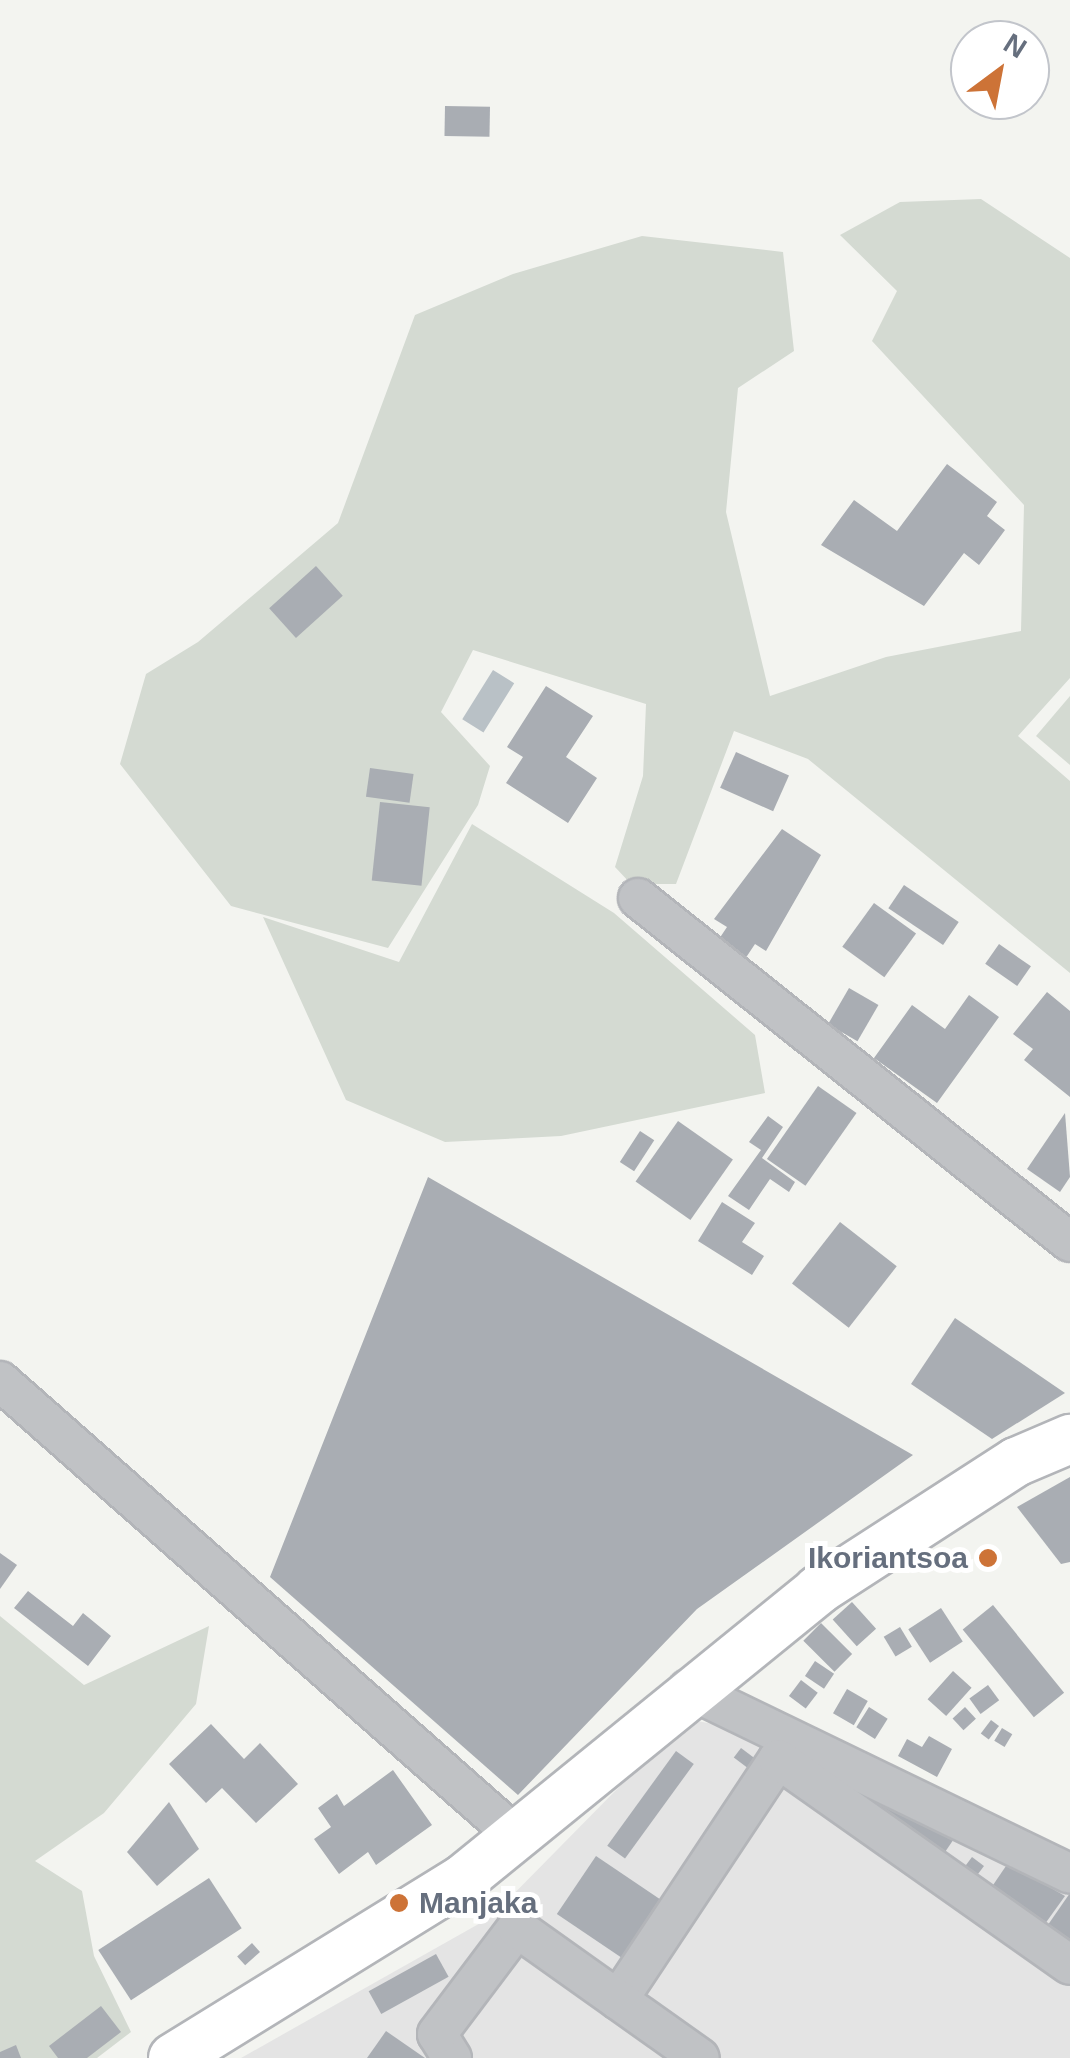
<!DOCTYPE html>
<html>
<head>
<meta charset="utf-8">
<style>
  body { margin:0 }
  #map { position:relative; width:1070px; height:2058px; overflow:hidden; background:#f3f4f0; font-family:Helvetica,sans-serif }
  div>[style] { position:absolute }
  .built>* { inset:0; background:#e4e4e4 }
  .green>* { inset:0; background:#d4dad2 }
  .water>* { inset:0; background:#b9c1c6; transform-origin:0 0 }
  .building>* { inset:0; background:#a9adb3; transform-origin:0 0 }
  .roads { filter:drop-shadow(2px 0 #b3b5b9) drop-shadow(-2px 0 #b3b5b9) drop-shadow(0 2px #b3b5b9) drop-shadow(0 -2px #b3b5b9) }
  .minor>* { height:38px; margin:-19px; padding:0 19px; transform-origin:19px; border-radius:19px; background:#c0c2c5 }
  .major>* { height:48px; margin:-24px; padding:0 24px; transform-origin:24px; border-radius:24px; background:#fff }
  .dots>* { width:28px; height:28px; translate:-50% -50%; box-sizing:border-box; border:5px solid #fff; border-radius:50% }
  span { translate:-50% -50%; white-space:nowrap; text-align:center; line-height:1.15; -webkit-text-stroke:10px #fff; paint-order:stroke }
  .poi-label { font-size:30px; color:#666f7e; font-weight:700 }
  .right { translate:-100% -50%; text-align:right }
  .left { translate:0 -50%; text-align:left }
  .north { position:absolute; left:950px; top:20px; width:100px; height:100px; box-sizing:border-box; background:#fff; border:2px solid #c2c5cb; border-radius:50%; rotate:32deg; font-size:28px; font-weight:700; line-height:40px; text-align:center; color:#666f7e }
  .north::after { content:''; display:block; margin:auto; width:35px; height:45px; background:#cd7337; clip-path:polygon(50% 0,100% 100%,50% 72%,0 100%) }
</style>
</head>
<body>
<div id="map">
  <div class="built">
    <div style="clip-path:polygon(686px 1719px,735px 1728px,1070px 1880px,1070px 2058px,241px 2058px,491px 1917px)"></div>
  </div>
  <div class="green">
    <div style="clip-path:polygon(981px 199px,1070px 258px,1070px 678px,1018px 736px,1070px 781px,1070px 973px,808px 759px,734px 731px,676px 884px,631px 884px,615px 867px,643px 776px,646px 704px,473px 650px,441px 712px,490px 766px,478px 805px,388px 948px,231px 906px,120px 764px,146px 674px,198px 642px,338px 523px,415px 315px,513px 274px,642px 236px,783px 252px,794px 351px,738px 388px,726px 512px,770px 696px,886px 657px,1021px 631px,1024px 505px,872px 341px,897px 291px,840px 235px,900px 202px)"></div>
    <div style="clip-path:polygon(1070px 696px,1070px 765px,1036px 736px)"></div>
    <div style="clip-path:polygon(472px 824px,614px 913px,755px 1035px,765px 1093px,561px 1136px,445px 1142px,346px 1100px,263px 917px,399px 962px)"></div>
    <div style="clip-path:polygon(0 1616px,84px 1685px,209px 1626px,196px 1704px,104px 1813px,35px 1861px,82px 1891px,94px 1956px,131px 2032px,97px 2058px,0 2058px)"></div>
  </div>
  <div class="water">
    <div style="left:493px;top:670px;width:25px;height:58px;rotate:32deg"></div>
  </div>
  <div class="building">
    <div style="left:445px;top:106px;width:45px;height:30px;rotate:1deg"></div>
    <div style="clip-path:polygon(947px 464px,997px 502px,987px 516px,1005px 530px,979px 565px,964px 553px,924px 606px,821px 545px,854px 500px,897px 531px)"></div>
    <div style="left:316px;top:566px;width:40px;height:63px;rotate:48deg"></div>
    <div style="clip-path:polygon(546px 686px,593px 716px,566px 757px,597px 778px,568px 823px,506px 783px,523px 757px,507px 747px)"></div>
    <div style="left:736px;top:752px;width:58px;height:39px;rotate:24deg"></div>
    <div style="left:370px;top:768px;width:44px;height:29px;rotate:8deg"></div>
    <div style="left:380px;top:802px;width:50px;height:79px;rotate:6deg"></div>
    <div style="clip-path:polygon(782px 829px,821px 855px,766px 951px,755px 944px,745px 959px,717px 942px,727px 927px,714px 919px)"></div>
    <div style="left:904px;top:885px;width:66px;height:28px;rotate:34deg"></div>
    <div style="left:874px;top:903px;width:52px;height:54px;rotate:36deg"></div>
    <div style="left:999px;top:944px;width:39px;height:24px;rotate:35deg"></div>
    <div style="left:849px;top:988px;width:34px;height:42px;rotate:30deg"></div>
    <div style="clip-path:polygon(1047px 992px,1070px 1011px,1070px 1097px,1024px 1060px,1033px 1049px,1013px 1034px)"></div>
    <div style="clip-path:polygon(969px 995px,999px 1017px,937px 1103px,874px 1058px,912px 1005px,945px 1029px)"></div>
    <div style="left:818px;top:1086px;width:47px;height:89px;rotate:35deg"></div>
    <div style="clip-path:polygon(1065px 1113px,1070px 1177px,1060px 1192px,1027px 1169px)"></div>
    <div style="clip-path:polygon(768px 1116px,783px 1127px,762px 1158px,795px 1182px,789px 1192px,770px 1179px,749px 1210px,728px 1196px,761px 1150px,749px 1142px)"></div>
    <div style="left:678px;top:1121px;width:67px;height:74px;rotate:35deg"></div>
    <div style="left:640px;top:1131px;width:17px;height:37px;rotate:33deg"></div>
    <div style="clip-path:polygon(428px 1177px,913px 1455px,697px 1609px,518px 1795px,270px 1577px)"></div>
    <div style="clip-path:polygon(722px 1202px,755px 1223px,742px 1242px,764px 1256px,752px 1275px,698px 1241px)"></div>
    <div style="left:840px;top:1222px;width:72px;height:78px;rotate:38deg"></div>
    <div style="clip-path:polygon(955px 1318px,1065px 1393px,992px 1439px,911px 1384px)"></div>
    <div style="clip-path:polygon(1070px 1477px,1070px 1562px,1061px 1564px,1017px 1507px)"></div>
    <div style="clip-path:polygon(0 1553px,17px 1565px,0 1589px)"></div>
    <div style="clip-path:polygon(28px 1591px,73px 1626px,83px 1613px,111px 1636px,88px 1666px,14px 1608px)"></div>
    <div style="left:852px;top:1602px;width:36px;height:26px;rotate:48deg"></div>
    <div style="left:993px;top:1605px;width:113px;height:39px;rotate:51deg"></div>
    <div style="left:941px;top:1608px;width:40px;height:39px;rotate:57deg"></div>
    <div style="left:821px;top:1623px;width:44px;height:25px;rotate:45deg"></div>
    <div style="left:900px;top:1627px;width:23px;height:19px;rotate:59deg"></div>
    <div style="left:815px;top:1661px;width:23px;height:18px;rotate:34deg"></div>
    <div style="left:953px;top:1671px;width:25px;height:38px;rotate:42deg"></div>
    <div style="left:801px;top:1680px;width:21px;height:20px;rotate:37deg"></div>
    <div style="left:988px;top:1685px;width:19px;height:23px;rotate:54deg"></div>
    <div style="left:847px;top:1689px;width:24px;height:28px;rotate:30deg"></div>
    <div style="left:869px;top:1707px;width:22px;height:24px;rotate:32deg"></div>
    <div style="left:965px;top:1707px;width:16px;height:17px;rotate:47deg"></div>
    <div style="left:991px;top:1720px;width:10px;height:17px;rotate:37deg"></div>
    <div style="clip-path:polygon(211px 1724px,244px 1759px,260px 1743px,298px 1784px,256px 1823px,222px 1788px,206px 1803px,169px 1764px)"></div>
    <div style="left:1002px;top:1728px;width:12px;height:15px;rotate:31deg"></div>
    <div style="clip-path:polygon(929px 1736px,952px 1749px,937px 1777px,898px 1756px,907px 1739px,922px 1747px)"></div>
    <div style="left:741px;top:1748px;width:20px;height:12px;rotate:37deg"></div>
    <div style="left:676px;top:1751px;width:22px;height:117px;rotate:36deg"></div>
    <div style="clip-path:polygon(393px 1770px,432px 1825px,376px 1865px,368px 1852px,339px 1874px,314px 1839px,331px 1827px,318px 1808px,337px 1794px,344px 1806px)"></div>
    <div style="clip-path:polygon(892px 1796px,960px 1830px,943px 1855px,880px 1813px)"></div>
    <div style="clip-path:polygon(169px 1802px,199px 1849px,157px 1886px,127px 1852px)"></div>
    <div style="left:596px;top:1856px;width:92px;height:70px;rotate:34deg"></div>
    <div style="left:972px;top:1857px;width:15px;height:19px;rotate:37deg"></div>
    <div style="clip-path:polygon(1008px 1863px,1065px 1896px,1042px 1928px,989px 1891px)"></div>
    <div style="left:209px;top:1878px;width:60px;height:132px;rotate:57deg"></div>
    <div style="clip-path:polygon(1070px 1893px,1070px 1951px,1043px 1932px)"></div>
    <div style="left:252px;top:1943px;width:12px;height:20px;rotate:48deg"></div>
    <div style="left:436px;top:1954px;width:26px;height:77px;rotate:61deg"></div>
    <div style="clip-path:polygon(101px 2006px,121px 2032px,87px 2058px,58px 2058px,49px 2046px)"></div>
    <div style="clip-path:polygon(386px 2031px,425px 2058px,367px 2058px)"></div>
    <div style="clip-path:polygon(16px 2045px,21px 2058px,0 2058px,0 2052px)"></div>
  </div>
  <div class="roads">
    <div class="minor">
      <div style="left:638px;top:898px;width:552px;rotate:38.53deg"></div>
      <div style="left:0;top:1381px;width:687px;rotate:41.4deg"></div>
      <div style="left:688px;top:1689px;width:424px;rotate:25.8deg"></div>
      <div style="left:618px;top:2000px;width:289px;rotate:-56.4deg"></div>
      <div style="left:778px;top:1759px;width:357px;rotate:35.2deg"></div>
      <div style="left:452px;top:2058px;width:28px;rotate:-122deg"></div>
      <div style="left:437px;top:2034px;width:133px;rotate:-53deg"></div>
      <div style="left:517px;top:1928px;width:224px;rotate:35.4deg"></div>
    </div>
    <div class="major">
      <div style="left:173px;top:2058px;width:341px;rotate:-31.7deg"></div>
      <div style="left:463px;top:1879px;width:458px;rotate:-39.1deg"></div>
      <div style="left:818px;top:1590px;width:236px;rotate:-32.9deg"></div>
      <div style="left:1016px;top:1462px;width:59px;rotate:-23.1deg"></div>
    </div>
  </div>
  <div class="dots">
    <div style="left:988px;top:1558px;background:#cd7337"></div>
    <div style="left:399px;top:1903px;background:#cd7337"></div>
  </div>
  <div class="poi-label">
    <span class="right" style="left:968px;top:1558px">Ikoriantsoa</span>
    <span class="left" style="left:419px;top:1903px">Manjaka</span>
  </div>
  <div class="north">N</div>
</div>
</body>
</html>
